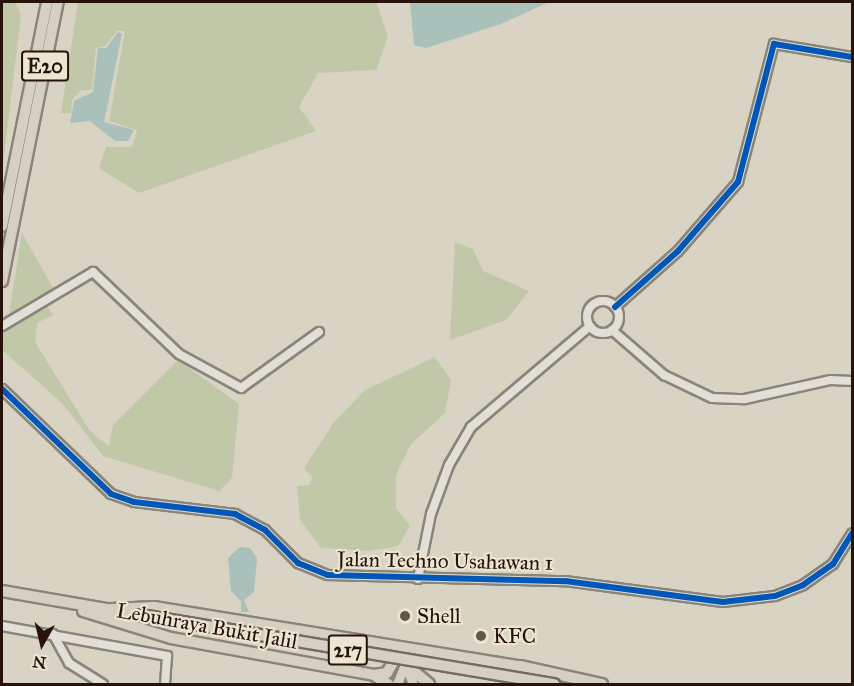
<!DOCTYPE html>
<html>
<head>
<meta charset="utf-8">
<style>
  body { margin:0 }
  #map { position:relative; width:854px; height:686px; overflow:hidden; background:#d8d3c2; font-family:"IM FELL Great Primer",serif }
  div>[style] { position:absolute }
  .green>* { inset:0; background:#c1c8a8 }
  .water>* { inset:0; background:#aac0ba }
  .roads { filter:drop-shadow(2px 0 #8a857a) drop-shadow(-2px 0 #8a857a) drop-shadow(0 2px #8a857a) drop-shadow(0 -2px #8a857a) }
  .minor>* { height:8px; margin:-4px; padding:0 4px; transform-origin:4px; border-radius:4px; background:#e1dfd6 }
  .minor>.ring { margin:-4px; padding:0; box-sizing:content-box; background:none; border:8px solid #e1dfd6; border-radius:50% }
  .major>* { height:9px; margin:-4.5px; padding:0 4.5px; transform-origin:4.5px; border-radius:4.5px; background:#d5d0c2 }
  .highway>* { height:10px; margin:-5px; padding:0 5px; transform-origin:5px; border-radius:5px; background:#d5d0c2 }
  .bridges { filter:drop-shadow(2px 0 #726c62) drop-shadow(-2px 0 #726c62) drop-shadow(0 2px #726c62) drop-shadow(0 -2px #726c62) }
  .highway-bridge>* { height:10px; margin:-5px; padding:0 5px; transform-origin:5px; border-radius:5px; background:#d5d0c2 }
  .cycleway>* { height:6px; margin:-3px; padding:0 3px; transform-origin:3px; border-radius:3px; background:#0057b8 }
  .dots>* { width:16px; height:16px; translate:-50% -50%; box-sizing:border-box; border:3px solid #ebe5d2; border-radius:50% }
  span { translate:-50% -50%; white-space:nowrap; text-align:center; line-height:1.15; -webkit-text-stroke:4.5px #ebe5d2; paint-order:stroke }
  .shield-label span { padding:2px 4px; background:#ebe5d2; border:2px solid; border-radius:4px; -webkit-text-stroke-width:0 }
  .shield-label { font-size:20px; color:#27130a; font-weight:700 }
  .street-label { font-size:21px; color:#27130a }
  .poi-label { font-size:21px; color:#27130a }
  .left { translate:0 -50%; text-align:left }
  .frame { position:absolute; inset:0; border:3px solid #27130a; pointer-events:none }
  .north { position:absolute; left:12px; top:614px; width:60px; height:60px; -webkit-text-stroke:4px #ebe5d2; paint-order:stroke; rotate:188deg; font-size:16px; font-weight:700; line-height:24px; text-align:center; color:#27130a }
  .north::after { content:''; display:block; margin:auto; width:21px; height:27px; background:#27130a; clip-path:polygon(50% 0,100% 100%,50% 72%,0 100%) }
</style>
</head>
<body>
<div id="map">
  <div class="green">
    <div style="clip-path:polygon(2px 2px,15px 2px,21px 15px,2px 173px)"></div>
    <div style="clip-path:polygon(78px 2px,376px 2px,388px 37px,376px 70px,318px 73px,299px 107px,316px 131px,139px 193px,99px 168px,106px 147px,132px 147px,137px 130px,109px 121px,125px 31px,117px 31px,105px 46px,96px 48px,92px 90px,81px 90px,72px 100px,71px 113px,61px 113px)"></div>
    <div style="clip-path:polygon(22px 233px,53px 288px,9px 314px)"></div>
    <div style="clip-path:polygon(455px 242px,473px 249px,483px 271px,529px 291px,506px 320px,450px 340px)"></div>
    <div style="clip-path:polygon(47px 306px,53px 315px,37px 323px,35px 342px,90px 431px,109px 446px,113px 425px,178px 360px,239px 404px,232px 478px,219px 491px,103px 456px,63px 404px,2px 350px,2px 332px)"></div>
    <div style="clip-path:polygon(435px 357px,451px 380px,445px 413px,411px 444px,396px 475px,396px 508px,410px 526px,398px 546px,369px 551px,321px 548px,300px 520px,297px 486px,309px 485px,313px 478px,304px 468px,334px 422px,365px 390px)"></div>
  </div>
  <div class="water">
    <div style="clip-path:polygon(410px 2px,549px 2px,501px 24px,426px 48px,414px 45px)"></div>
    <div style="clip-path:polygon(118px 32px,122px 34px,104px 122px,134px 130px,128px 141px,115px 141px,90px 121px,70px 123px,74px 101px,93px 92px,98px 48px,106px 48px)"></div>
    <div style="clip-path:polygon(240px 547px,250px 548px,257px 558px,254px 592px,244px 600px,249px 612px,241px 612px,241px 601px,231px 591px,228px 558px)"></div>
  </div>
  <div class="roads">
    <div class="minor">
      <div class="ring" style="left:587px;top:301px;width:24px;height:24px"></div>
      <div style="left:615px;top:307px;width:84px;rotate:-41.6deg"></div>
      <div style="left:678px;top:251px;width:91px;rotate:-49deg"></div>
      <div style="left:738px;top:182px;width:143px;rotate:-75.4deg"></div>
      <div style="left:774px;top:44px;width:79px;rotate:9.5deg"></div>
      <div style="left:2px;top:326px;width:106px;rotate:-30.7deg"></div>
      <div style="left:93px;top:272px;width:119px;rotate:43.6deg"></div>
      <div style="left:179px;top:354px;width:71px;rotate:28.7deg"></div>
      <div style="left:241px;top:388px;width:96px;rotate:-35.7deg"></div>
      <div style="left:612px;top:330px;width:69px;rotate:40.9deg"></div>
      <div style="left:664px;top:375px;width:53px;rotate:25.6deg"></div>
      <div style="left:712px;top:398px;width:33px;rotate:2deg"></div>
      <div style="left:745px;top:399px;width:88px;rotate:-12.5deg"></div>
      <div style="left:831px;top:380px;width:21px;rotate:3deg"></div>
      <div style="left:2px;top:389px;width:151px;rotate:43.9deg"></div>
      <div style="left:111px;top:494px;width:24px;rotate:19deg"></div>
      <div style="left:134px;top:502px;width:102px;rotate:6.8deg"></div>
      <div style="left:235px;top:514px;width:34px;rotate:28deg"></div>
      <div style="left:265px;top:530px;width:47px;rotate:45deg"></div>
      <div style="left:298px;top:563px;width:32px;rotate:22deg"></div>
      <div style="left:328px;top:575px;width:237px;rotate:1.5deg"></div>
      <div style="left:565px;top:581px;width:159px;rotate:7.6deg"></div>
      <div style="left:723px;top:602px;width:52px;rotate:-6.6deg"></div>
      <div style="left:775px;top:596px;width:30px;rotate:-21deg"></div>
      <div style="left:803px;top:585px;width:37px;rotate:-35deg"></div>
      <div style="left:833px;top:564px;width:36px;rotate:-58deg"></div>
      <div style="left:418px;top:579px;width:66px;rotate:-78.7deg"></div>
      <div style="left:431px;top:514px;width:52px;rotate:-69.8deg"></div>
      <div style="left:449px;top:465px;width:44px;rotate:-59.9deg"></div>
      <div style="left:471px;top:427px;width:156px;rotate:-40.3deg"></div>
      <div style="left:2px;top:626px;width:168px;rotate:10.3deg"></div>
      <div style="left:167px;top:656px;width:28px;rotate:94deg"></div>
      <div style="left:53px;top:634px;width:33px;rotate:61deg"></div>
      <div style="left:69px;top:663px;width:40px;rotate:32deg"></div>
    </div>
    <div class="major">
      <div style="left:405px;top:664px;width:22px;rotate:68deg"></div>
      <div style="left:397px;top:684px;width:32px;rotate:-68deg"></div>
    </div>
    <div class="highway">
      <div style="left:2px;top:226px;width:228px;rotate:-78.6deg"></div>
      <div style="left:2px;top:281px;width:285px;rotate:-78.7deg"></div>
      <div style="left:2px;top:591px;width:141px;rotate:9.8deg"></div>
      <div style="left:111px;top:609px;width:43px;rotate:-2.7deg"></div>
      <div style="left:154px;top:607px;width:371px;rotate:9.2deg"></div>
      <div style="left:520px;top:666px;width:84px;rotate:12.4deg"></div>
      <div style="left:83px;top:611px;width:92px;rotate:17.1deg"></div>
      <div style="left:171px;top:638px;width:206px;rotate:10.3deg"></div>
      <div style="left:374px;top:675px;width:17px;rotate:33deg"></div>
      <div style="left:419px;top:656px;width:15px;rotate:127deg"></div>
      <div style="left:410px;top:668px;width:25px;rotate:40deg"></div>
      <div style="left:374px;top:675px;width:13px;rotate:-9deg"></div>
      <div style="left:387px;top:673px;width:10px;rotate:-61deg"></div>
      <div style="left:392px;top:664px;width:15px;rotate:-110deg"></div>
    </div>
  </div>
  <div class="bridges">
    <div class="highway-bridge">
      <div style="left:141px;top:615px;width:419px;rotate:9.5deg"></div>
    </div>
  </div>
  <div class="cycleway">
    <div style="left:615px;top:307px;width:84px;rotate:-41.6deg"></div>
    <div style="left:678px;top:251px;width:91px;rotate:-49deg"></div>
    <div style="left:738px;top:182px;width:143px;rotate:-75.4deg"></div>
    <div style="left:774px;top:44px;width:79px;rotate:9.5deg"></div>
    <div style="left:2px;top:389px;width:151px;rotate:43.9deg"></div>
    <div style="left:111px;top:494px;width:24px;rotate:19deg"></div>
    <div style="left:134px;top:502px;width:102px;rotate:6.8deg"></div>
    <div style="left:235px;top:514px;width:34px;rotate:28deg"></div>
    <div style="left:265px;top:530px;width:47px;rotate:45deg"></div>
    <div style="left:298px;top:563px;width:32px;rotate:22deg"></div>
    <div style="left:328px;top:575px;width:237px;rotate:1.5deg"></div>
    <div style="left:565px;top:581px;width:159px;rotate:7.6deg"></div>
    <div style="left:723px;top:602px;width:52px;rotate:-6.6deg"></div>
    <div style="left:775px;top:596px;width:30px;rotate:-21deg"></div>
    <div style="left:803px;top:585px;width:37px;rotate:-35deg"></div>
    <div style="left:833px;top:564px;width:36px;rotate:-58deg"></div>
  </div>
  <div class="dots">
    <div style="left:405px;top:616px;background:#65564a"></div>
    <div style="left:481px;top:636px;background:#65564a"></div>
  </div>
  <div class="shield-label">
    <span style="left:45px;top:66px">E20</span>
    <span style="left:348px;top:650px">217</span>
  </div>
  <div class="street-label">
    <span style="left:445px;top:561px;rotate:1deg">Jalan Techno Usahawan 1</span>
    <span style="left:207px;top:626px;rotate:10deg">Lebuhraya Bukit Jalil</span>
  </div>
  <div class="poi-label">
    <span class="left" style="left:417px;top:616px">Shell</span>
    <span class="left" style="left:493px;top:636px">KFC</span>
  </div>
  <div class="frame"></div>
  <div class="north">N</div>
</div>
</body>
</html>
